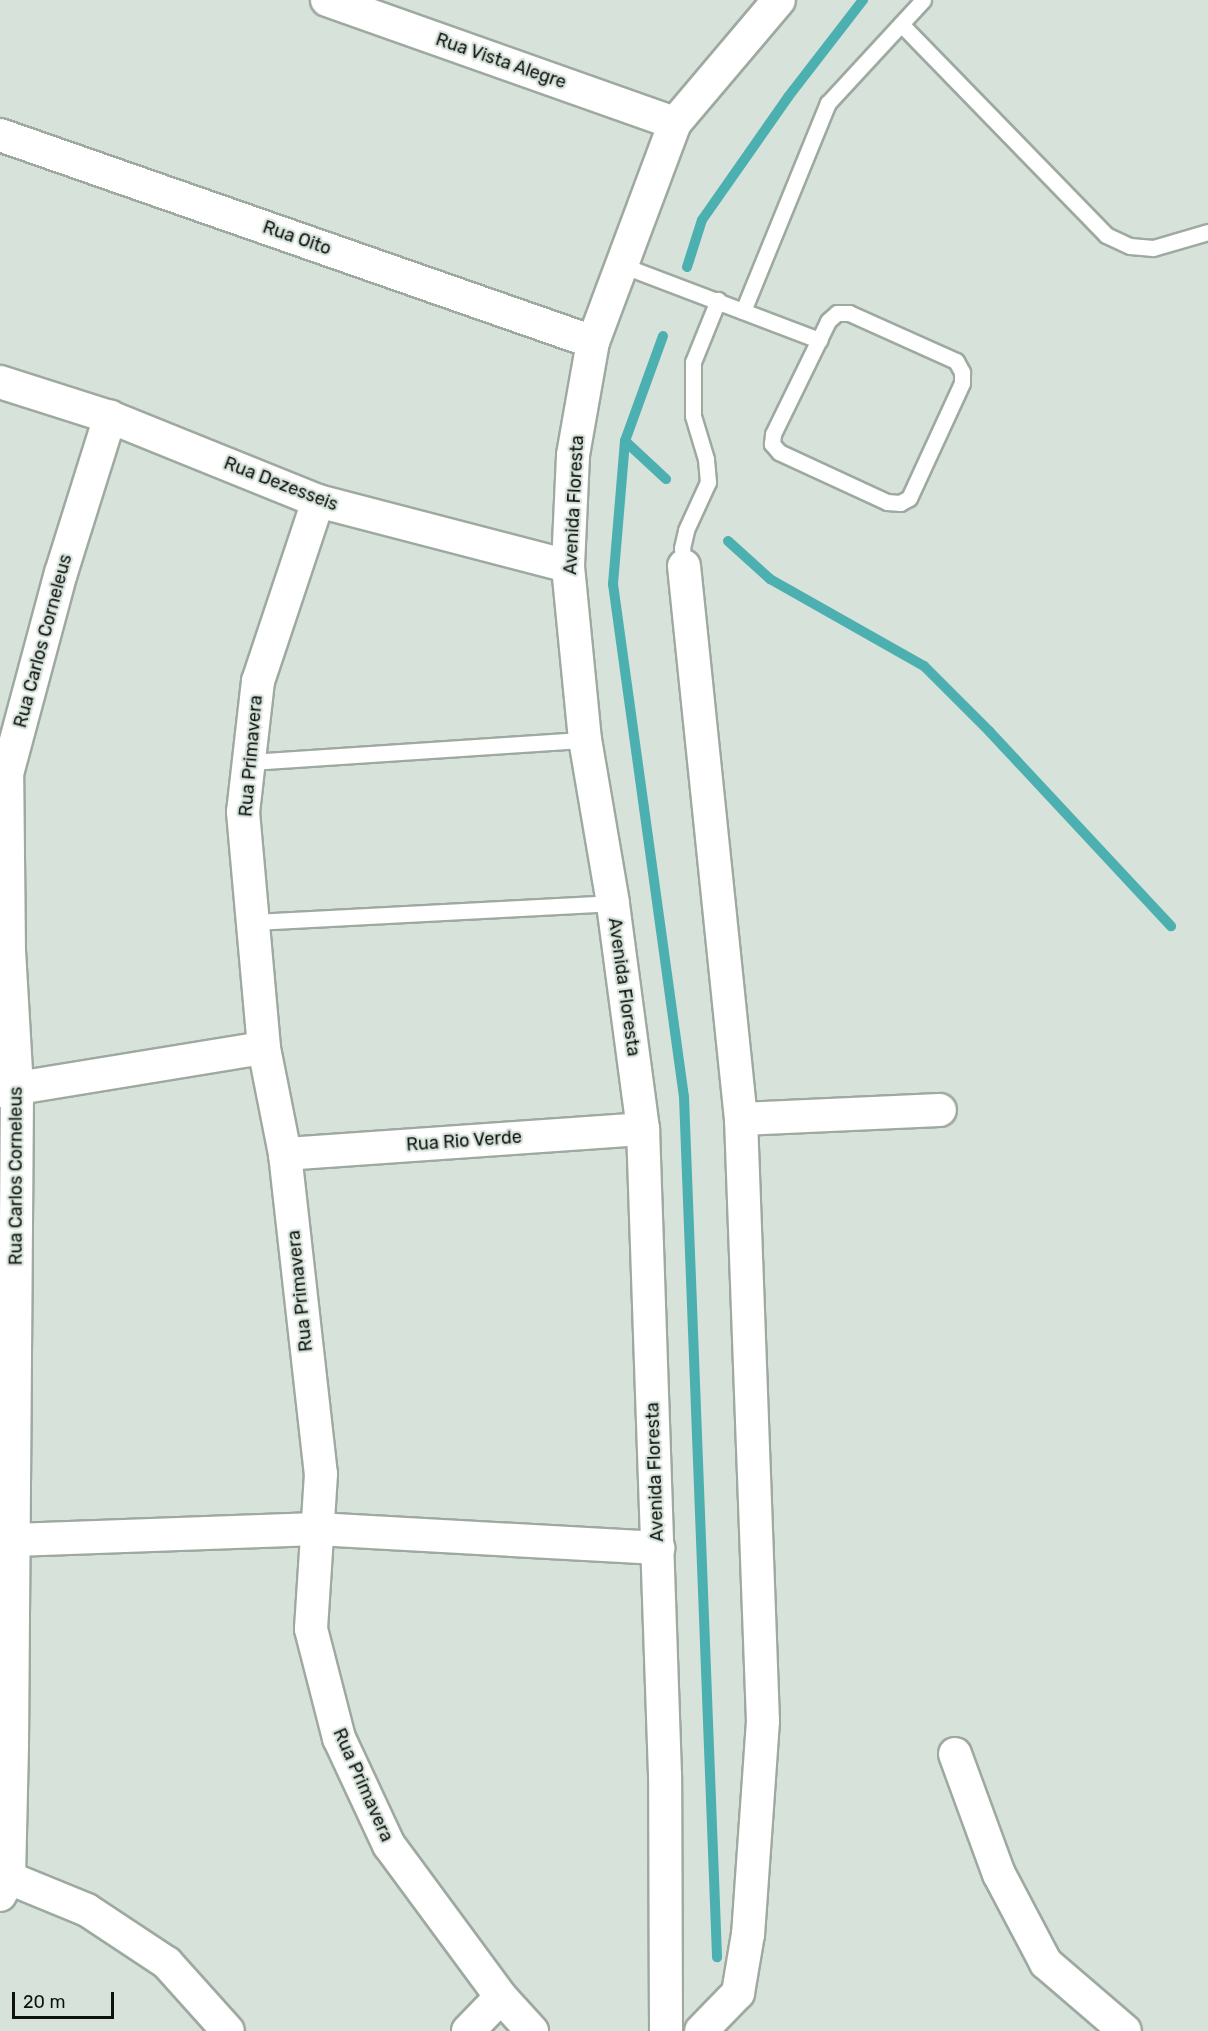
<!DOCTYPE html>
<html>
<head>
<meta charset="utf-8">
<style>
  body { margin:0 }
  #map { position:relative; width:1208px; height:2031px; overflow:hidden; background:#d7e3da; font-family:Rubik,sans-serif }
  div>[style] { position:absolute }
  .stream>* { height:10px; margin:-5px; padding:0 5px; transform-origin:5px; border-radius:5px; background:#4cb0b0 }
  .roads { filter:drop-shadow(2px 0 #9ea9a0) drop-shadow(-2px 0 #9ea9a0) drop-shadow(0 2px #9ea9a0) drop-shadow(0 -2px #9ea9a0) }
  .service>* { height:15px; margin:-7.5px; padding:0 7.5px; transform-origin:7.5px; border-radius:7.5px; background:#fff }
  .minor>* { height:32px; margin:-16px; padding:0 16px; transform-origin:16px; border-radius:16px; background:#fff }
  span { translate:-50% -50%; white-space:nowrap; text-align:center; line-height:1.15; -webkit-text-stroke:4.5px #d7e3da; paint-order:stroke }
  .street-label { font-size:18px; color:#0e120f }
  .scale { position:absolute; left:12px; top:1992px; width:102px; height:27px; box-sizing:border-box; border:3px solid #0e120f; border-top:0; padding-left:8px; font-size:18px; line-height:21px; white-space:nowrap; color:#0e120f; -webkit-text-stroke:4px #d7e3da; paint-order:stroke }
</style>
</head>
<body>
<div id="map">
  <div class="stream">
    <div style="left:687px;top:267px;width:49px;rotate:-72.3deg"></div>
    <div style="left:702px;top:220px;width:150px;rotate:-55deg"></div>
    <div style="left:788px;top:97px;width:123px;rotate:-52.3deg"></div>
    <div style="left:663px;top:336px;width:112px;rotate:109.9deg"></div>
    <div style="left:625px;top:441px;width:144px;rotate:94.8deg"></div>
    <div style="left:613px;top:584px;width:518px;rotate:82.12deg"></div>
    <div style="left:684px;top:1097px;width:861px;rotate:87.8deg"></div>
    <div style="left:625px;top:441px;width:56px;rotate:42.8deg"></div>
    <div style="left:728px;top:541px;width:57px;rotate:42.1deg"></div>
    <div style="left:770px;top:579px;width:177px;rotate:29.5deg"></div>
    <div style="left:924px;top:666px;width:92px;rotate:45deg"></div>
    <div style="left:989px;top:731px;width:267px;rotate:47deg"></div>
  </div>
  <div class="roads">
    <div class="service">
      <div style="left:901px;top:24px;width:294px;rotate:45.8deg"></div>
      <div style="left:1106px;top:235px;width:26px;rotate:25deg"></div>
      <div style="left:1130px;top:246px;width:23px;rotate:5deg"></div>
      <div style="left:1153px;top:248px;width:57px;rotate:-16.2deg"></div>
      <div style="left:624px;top:266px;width:209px;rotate:20.8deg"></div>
      <div style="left:743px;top:311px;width:225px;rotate:-67.8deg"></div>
      <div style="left:828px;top:103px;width:140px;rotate:-47.3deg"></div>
      <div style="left:837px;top:313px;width:12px"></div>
      <div style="left:849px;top:313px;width:117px;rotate:24.2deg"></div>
      <div style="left:956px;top:361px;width:13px;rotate:61deg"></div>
      <div style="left:962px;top:372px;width:11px;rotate:90deg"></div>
      <div style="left:962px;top:383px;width:127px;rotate:114.7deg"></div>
      <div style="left:909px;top:498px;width:10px;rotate:151deg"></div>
      <div style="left:900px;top:503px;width:13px;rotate:-176deg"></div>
      <div style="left:887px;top:502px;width:119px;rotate:-155.2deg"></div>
      <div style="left:779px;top:452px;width:11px;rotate:-131deg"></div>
      <div style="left:772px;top:444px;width:10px;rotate:-84deg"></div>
      <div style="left:773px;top:434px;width:126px;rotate:-64deg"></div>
      <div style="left:828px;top:321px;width:12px;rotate:-42deg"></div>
      <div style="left:684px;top:566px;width:18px;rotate:-96deg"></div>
      <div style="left:682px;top:548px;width:18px;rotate:-77deg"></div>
      <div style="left:686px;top:530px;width:53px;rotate:-65.4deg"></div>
      <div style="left:708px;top:482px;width:23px;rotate:-95deg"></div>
      <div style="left:706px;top:459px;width:45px;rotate:-106.8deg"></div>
      <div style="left:693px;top:416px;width:54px;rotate:-90deg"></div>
      <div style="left:693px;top:362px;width:67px;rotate:-68deg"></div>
      <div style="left:250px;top:762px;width:336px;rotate:-3.8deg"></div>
      <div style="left:252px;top:922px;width:361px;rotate:-3deg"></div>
    </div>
    <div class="minor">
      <div style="left:327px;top:0;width:369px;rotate:19.5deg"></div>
      <div style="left:0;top:135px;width:628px;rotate:19.24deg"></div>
      <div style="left:0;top:382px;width:115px;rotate:17.7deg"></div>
      <div style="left:110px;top:417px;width:224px;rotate:22deg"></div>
      <div style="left:318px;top:501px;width:258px;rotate:14.6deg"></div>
      <div style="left:318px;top:501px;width:190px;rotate:108.4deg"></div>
      <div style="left:258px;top:681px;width:132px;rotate:96.5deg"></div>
      <div style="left:243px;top:812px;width:237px;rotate:84.9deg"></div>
      <div style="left:264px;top:1048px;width:108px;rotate:78.8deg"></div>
      <div style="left:285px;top:1154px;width:322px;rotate:83.6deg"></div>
      <div style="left:321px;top:1474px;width:155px;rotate:93.7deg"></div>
      <div style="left:311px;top:1629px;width:113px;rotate:75.6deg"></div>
      <div style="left:339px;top:1738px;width:118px;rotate:65deg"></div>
      <div style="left:389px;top:1845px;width:189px;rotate:53.6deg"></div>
      <div style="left:501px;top:1997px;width:46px;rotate:47.6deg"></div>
      <div style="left:684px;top:566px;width:556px;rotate:84.12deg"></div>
      <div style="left:741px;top:1119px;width:602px;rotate:87.91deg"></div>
      <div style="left:763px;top:1721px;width:214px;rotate:94deg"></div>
      <div style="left:748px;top:1934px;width:60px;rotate:99.6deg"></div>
      <div style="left:738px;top:1993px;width:53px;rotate:134.2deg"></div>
      <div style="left:0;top:1091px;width:267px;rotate:-9.3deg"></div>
      <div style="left:741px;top:1119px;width:199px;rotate:-2.6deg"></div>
      <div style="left:285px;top:1154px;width:359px;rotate:-4deg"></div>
      <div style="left:14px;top:1540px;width:303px;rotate:-2.1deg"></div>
      <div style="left:317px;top:1529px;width:342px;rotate:3.2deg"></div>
      <div style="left:955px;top:1754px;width:128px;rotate:69.9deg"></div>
      <div style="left:999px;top:1874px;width:101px;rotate:62.2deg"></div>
      <div style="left:1046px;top:1963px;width:104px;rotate:40.7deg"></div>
      <div style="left:9px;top:1878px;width:84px;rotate:22.3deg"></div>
      <div style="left:87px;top:1910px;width:96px;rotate:33.5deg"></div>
      <div style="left:167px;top:1963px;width:91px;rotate:48.1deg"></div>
      <div style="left:0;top:1895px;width:19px;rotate:-62deg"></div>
      <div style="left:9px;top:1878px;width:133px;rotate:-88.7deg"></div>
      <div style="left:12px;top:1745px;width:656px;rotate:-89.56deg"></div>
      <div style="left:17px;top:1089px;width:137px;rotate:-93.3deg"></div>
      <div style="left:9px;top:952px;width:178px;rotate:-90.6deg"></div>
      <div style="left:7px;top:774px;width:208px;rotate:-75deg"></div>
      <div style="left:61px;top:573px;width:164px;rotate:-72.6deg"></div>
      <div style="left:468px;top:2031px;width:47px;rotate:-45.9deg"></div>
      <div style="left:666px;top:2031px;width:256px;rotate:-90.2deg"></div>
      <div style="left:665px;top:1775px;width:646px;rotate:-91.95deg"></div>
      <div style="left:643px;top:1129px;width:228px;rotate:-97.6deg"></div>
      <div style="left:613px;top:903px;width:165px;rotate:-99.7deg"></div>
      <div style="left:585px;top:740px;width:175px;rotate:-95.6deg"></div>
      <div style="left:568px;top:566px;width:111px;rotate:-87.4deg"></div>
      <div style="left:573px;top:455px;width:115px;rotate:-80deg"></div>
      <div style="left:593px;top:342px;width:234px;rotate:-69.5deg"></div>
      <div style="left:675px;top:123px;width:161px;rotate:-49.8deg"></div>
    </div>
  </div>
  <div class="street-label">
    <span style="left:501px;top:61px;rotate:19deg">Rua Vista Alegre</span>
    <span style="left:297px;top:238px;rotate:19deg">Rua Oito</span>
    <span style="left:281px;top:484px;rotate:21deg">Rua Dezesseis</span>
    <span style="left:574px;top:505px;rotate:-87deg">Avenida Floresta</span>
    <span style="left:43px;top:641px;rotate:-75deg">Rua Carlos Corneleus</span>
    <span style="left:251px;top:756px;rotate:-85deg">Rua Primavera</span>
    <span style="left:624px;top:987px;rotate:82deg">Avenida Floresta</span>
    <span style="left:464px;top:1141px;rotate:-4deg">Rua Rio Verde</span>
    <span style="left:16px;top:1176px;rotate:-90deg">Rua Carlos Corneleus</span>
    <span style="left:300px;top:1291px;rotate:-96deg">Rua Primavera</span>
    <span style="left:655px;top:1472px;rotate:-92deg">Avenida Floresta</span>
    <span style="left:363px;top:1785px;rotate:66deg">Rua Primavera</span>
  </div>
  <div class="scale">20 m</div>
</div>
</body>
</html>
